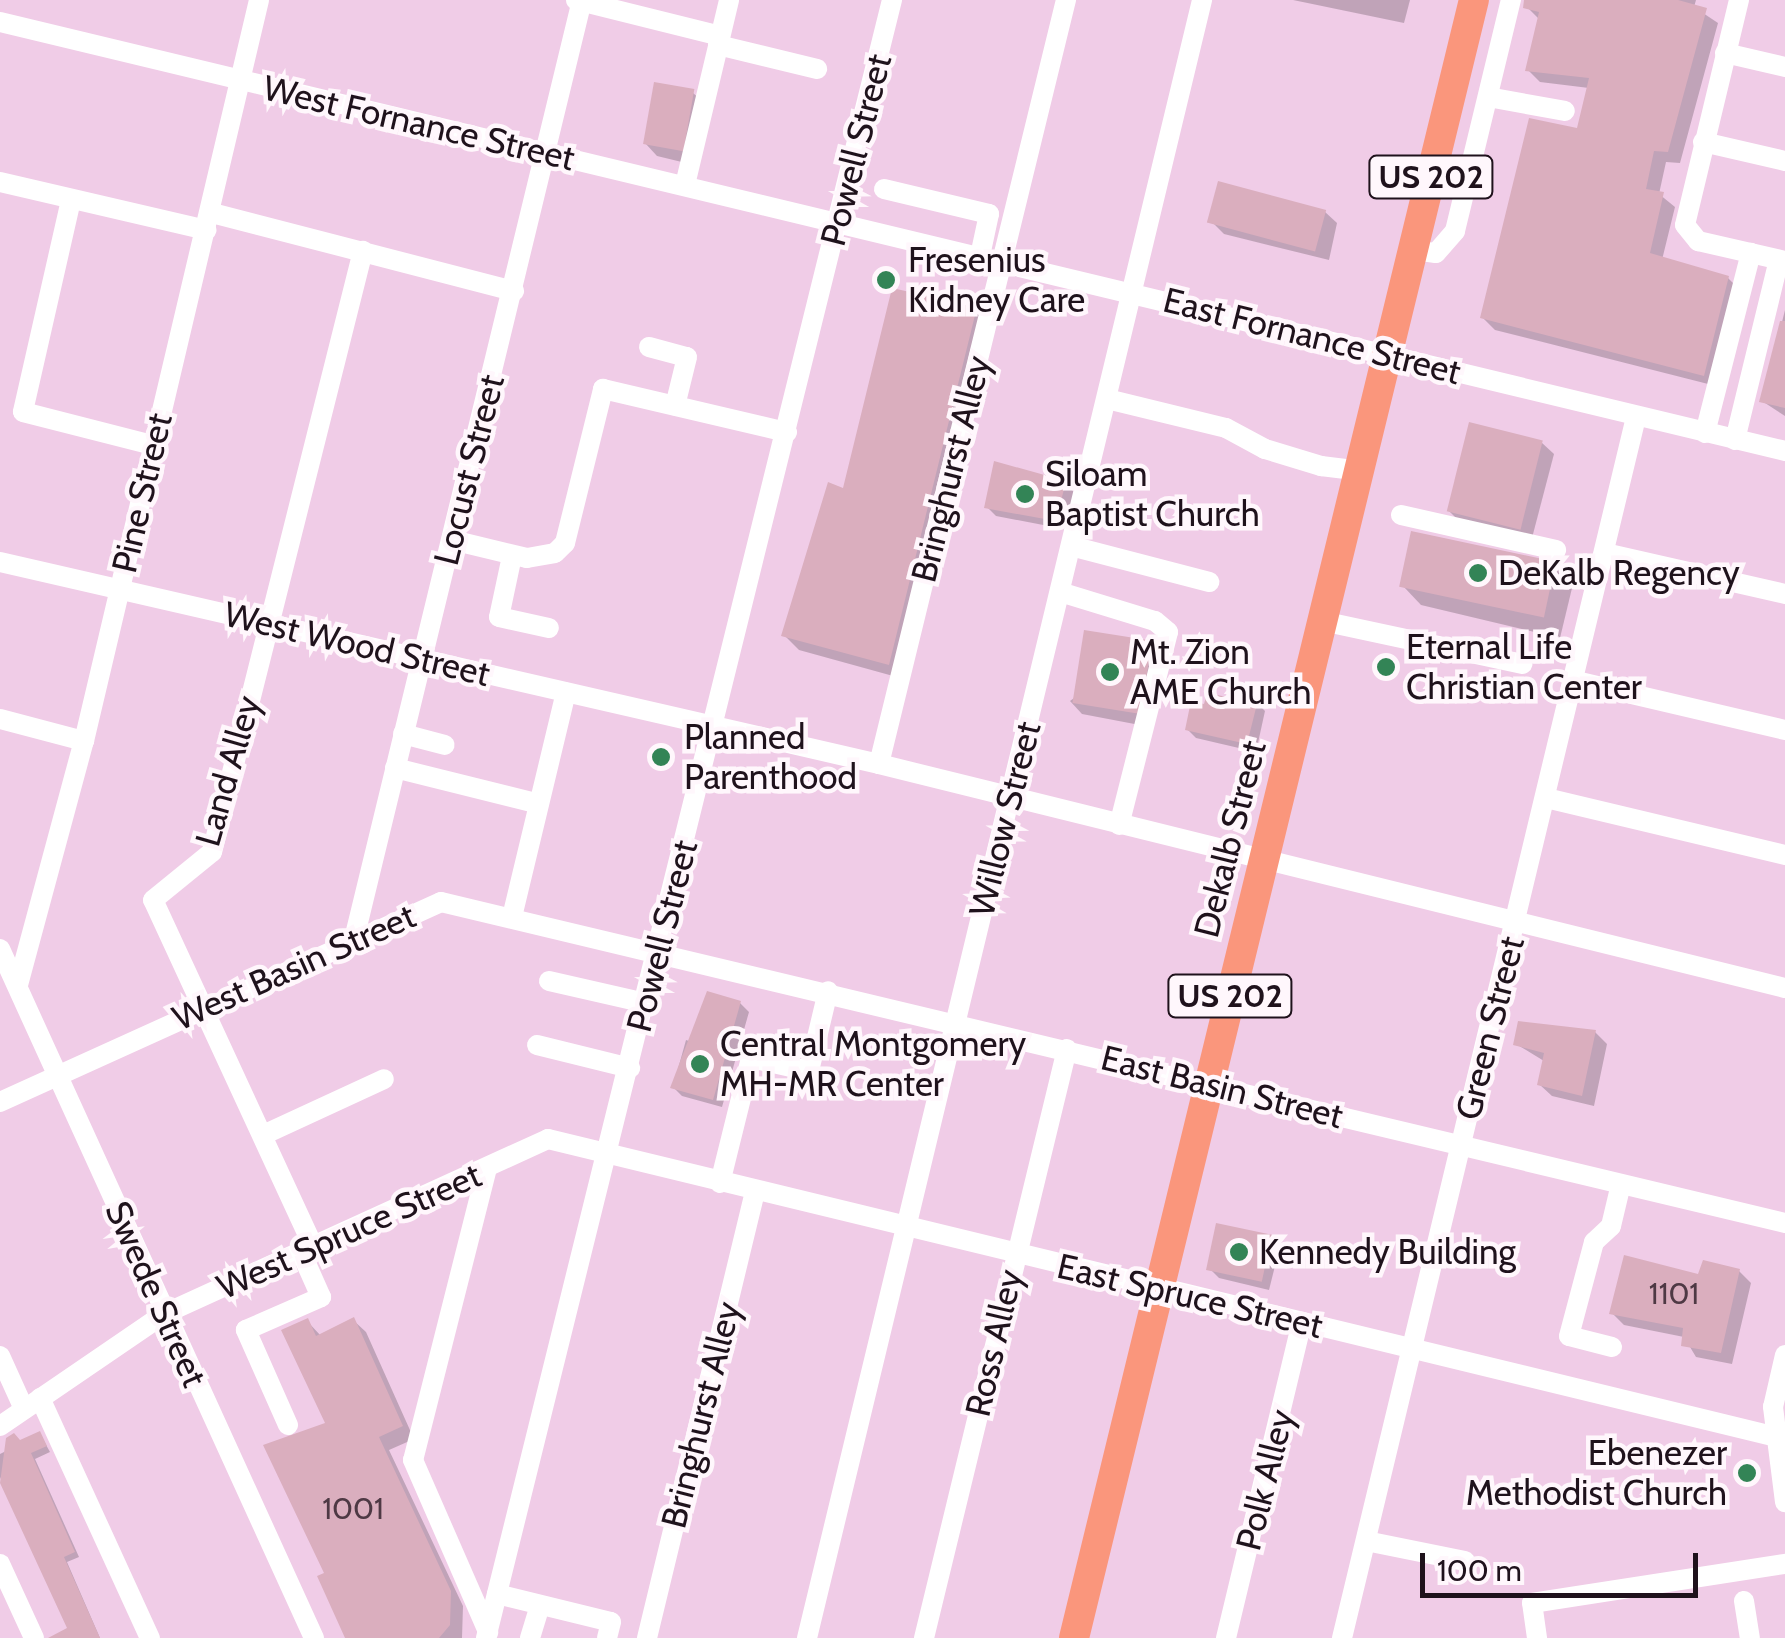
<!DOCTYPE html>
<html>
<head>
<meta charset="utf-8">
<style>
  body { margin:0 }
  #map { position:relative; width:1785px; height:1638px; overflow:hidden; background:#f0cce7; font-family:Cabin,sans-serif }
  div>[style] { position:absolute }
  .shadow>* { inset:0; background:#0003 }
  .building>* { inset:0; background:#daaebe; transform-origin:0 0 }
  .minor>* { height:20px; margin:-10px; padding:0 10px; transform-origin:10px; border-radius:10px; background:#fff }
  .highway>* { height:30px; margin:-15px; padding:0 15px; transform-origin:15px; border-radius:15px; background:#fa967c }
  .dots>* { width:28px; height:28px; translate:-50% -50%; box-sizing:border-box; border:5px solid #fff7fc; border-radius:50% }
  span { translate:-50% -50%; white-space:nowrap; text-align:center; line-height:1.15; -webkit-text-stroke:9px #fff7fc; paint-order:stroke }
  .number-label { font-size:30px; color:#4e3944 }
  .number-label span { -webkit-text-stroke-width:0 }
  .shield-label span { padding:2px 8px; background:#fff7fc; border:2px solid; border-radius:8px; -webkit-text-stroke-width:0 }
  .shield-label { font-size:32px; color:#1f121c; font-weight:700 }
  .street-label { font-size:35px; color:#1f121c }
  .poi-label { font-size:35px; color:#1f121c }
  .left { translate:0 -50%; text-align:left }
  .right { translate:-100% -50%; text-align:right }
  .scale { position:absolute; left:1420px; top:1553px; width:278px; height:45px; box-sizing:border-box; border:5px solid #1f121c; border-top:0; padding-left:12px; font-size:30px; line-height:35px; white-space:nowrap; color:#1f121c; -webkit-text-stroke:8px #fff7fc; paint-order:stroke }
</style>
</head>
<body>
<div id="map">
  <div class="shadow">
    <div style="clip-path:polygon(1293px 0,1410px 0,1404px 23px)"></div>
    <div style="clip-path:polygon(1530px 0,1696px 0,1694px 7px,1718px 23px,1680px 163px,1666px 162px,1659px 194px,1675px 207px,1662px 260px,1728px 278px,1740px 290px,1716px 386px,1495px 330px,1483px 318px,1579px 131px,1589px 88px,1540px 82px,1528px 70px,1540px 20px,1528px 8px)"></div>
    <div style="clip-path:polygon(692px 92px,705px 104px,690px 164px,657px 156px,645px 143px)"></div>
    <div style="clip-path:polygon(1324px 211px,1337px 223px,1329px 260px,1224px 234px,1212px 222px)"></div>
    <div style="clip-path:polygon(975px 310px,990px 324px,904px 679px,799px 650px,784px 635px,845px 491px)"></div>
    <div style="clip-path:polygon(1785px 310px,1785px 416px,1762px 401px)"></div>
    <div style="clip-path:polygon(1541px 442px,1554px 454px,1532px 538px,1460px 522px,1448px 510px)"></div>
    <div style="clip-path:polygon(1065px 483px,1074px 492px,1064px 529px,996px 516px,987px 507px)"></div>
    <div style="clip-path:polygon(1554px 566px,1573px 584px,1560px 638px,1421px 605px,1403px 586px)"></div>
    <div style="clip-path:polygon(1150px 643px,1163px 655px,1145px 726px,1082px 714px,1070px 701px)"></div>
    <div style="clip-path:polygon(1256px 702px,1265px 711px,1256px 752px,1196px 738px,1187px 729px,1206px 707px)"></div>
    <div style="clip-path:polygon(740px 1003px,749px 1012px,722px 1107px,682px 1096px,673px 1087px,686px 1040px,695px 1043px)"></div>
    <div style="clip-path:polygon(1595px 1032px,1607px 1044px,1594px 1106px,1552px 1096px,1539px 1084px,1544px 1061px,1516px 1044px)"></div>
    <div style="clip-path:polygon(1271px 1237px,1280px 1246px,1269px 1290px,1219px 1278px,1210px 1269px)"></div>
    <div style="clip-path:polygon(1739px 1271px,1751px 1283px,1732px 1364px,1696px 1357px,1684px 1337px,1624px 1325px,1612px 1313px,1700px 1277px)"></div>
    <div style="clip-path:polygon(353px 1320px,366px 1332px,414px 1439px,389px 1450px,463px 1606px,462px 1638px,347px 1638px,328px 1575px,328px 1424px,307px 1321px,321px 1336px)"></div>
    <div style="clip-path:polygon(40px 1434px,50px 1452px,35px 1459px,79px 1557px,67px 1562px,100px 1638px,73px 1638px,0 1477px,0 1454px)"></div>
  </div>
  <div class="building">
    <div style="clip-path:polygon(1524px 0,1678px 0,1707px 8px,1668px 152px,1654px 151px,1646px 189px,1664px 192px,1650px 253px,1729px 276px,1704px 376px,1480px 318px,1529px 118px,1577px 128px,1589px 78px,1525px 71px,1539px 12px,1523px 8px)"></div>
    <div style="left:654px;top:82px;width:41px;height:63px;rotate:10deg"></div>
    <div style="left:1218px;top:181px;width:112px;height:43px;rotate:15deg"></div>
    <div style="clip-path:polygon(892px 288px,977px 307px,889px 665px,781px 636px,828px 482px,843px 488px)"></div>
    <div style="clip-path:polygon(1780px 321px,1785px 321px,1785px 408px,1759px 402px)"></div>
    <div style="left:1469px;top:422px;width:76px;height:92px;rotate:14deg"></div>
    <div style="clip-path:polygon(994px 461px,1066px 481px,1056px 521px,984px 508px)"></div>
    <div style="left:1411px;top:531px;width:148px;height:57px;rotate:12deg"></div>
    <div style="left:1084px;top:630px;width:69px;height:74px;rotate:9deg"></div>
    <div style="clip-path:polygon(1239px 690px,1258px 700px,1247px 744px,1185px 730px,1191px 701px,1204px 704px,1207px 693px,1227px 697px)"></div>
    <div style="clip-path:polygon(707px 991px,741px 1001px,713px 1100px,670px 1088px)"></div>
    <div style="clip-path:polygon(1518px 1021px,1596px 1030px,1582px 1096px,1537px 1085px,1544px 1053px,1513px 1045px)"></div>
    <div style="left:1216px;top:1223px;width:57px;height:48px;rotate:12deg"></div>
    <div style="clip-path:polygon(1624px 1255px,1698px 1274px,1703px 1260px,1740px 1269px,1721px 1353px,1681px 1346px,1683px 1328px,1609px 1314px)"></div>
    <div style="clip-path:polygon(354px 1317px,403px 1426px,379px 1437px,451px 1591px,450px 1625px,439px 1638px,345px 1638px,317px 1576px,324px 1573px,263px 1445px,325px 1423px,281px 1330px,308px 1318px,316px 1336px)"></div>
    <div style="clip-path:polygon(40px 1431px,47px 1446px,31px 1453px,75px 1552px,64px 1557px,100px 1638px,48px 1638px,67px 1628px,0 1483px,6px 1438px,14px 1433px,20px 1440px)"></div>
  </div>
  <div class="minor">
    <div style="left:576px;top:0;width:148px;rotate:14deg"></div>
    <div style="left:1739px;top:0;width:231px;rotate:103.5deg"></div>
    <div style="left:1685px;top:225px;width:21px;rotate:51deg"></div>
    <div style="left:1698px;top:241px;width:89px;rotate:12.9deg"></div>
    <div style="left:0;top:22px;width:1836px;rotate:13.51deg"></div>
    <div style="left:718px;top:45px;width:102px;rotate:13.6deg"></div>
    <div style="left:1725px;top:53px;width:62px;rotate:13.1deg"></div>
    <div style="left:1488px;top:97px;width:78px;rotate:10.3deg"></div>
    <div style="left:1703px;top:142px;width:84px;rotate:13deg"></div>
    <div style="left:0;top:182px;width:212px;rotate:13.1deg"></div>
    <div style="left:685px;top:185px;width:190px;rotate:-76.6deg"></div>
    <div style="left:884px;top:189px;width:108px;rotate:13.4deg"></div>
    <div style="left:989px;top:214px;width:43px;rotate:102.1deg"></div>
    <div style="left:71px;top:200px;width:217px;rotate:102.8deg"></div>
    <div style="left:23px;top:412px;width:133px;rotate:14.3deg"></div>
    <div style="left:212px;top:213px;width:312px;rotate:14.5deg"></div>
    <div style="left:1414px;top:250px;width:22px;rotate:8deg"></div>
    <div style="left:1436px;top:253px;width:29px;rotate:-49deg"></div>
    <div style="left:1455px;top:231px;width:238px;rotate:-76.4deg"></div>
    <div style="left:649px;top:347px;width:39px;rotate:15deg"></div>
    <div style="left:687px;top:357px;width:50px;rotate:103.8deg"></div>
    <div style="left:1107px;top:399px;width:122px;rotate:13.7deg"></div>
    <div style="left:1226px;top:428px;width:44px;rotate:28.3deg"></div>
    <div style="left:1265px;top:449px;width:59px;rotate:16.9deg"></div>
    <div style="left:1321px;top:466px;width:39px;rotate:7deg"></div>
    <div style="left:1705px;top:433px;width:186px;rotate:-75.7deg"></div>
    <div style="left:1735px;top:440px;width:185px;rotate:-76.3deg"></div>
    <div style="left:1401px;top:515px;width:159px;rotate:12.7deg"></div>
    <div style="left:452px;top:540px;width:77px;rotate:13.5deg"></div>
    <div style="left:527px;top:558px;width:28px;rotate:-10deg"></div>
    <div style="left:555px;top:553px;width:14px;rotate:-45deg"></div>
    <div style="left:565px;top:543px;width:159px;rotate:-76.1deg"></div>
    <div style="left:603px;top:389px;width:189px;rotate:13.2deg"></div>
    <div style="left:1071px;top:546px;width:143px;rotate:14.6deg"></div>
    <div style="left:1605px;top:553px;width:185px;rotate:12.8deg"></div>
    <div style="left:512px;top:556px;width:62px;rotate:102deg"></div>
    <div style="left:499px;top:617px;width:51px;rotate:12.4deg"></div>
    <div style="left:0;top:562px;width:902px;rotate:12.94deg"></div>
    <div style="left:879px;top:764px;width:933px;rotate:13.89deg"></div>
    <div style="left:1060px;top:592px;width:99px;rotate:17deg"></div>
    <div style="left:1155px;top:621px;width:17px;rotate:40deg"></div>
    <div style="left:1168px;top:632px;width:199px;rotate:104.2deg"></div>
    <div style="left:1322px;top:621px;width:205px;rotate:12.1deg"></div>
    <div style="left:1576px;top:681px;width:215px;rotate:13.2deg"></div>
    <div style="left:0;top:719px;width:87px;rotate:14.7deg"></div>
    <div style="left:403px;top:734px;width:43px;rotate:14.7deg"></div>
    <div style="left:879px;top:764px;width:787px;rotate:-76.25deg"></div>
    <div style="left:395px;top:768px;width:148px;rotate:14deg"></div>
    <div style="left:1546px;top:798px;width:246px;rotate:13.4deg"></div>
    <div style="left:512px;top:917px;width:231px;rotate:-76.5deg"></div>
    <div style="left:354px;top:939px;width:966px;rotate:-76.35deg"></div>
    <div style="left:0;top:949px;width:757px;rotate:65.5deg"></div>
    <div style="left:549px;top:981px;width:99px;rotate:12.8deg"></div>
    <div style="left:18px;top:985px;width:253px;rotate:-74.9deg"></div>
    <div style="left:84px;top:741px;width:761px;rotate:-76.71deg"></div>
    <div style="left:537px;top:1045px;width:96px;rotate:13.9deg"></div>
    <div style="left:0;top:1102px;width:484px;rotate:-24.4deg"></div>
    <div style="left:441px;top:902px;width:1382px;rotate:13.43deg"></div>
    <div style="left:263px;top:1135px;width:133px;rotate:-24.8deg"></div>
    <div style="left:487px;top:1168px;width:301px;rotate:104.2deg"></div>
    <div style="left:413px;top:1460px;width:188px;rotate:66.4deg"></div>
    <div style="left:720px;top:1183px;width:129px;rotate:-76.1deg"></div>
    <div style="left:751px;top:1058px;width:59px;rotate:12.6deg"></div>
    <div style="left:809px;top:1071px;width:82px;rotate:-76.6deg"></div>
    <div style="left:313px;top:1246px;width:381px;rotate:-114.8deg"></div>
    <div style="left:153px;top:900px;width:76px;rotate:-39.1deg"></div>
    <div style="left:212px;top:852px;width:620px;rotate:-75.9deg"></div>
    <div style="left:1612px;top:1347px;width:44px;rotate:-165.7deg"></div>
    <div style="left:1569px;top:1336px;width:97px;rotate:-75.1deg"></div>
    <div style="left:1594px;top:1242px;width:23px;rotate:-43deg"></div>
    <div style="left:1611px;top:1226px;width:43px;rotate:-76.6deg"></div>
    <div style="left:1785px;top:1355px;width:53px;rotate:103deg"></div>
    <div style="left:1773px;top:1407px;width:96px;rotate:82.8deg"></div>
    <div style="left:0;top:1356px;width:58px;rotate:65.6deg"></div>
    <div style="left:40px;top:1398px;width:264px;rotate:65.4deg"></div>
    <div style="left:288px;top:1425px;width:104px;rotate:-113.9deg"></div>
    <div style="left:246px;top:1330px;width:82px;rotate:-23.7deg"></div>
    <div style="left:321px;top:1297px;width:49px;rotate:-114deg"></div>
    <div style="left:0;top:1426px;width:199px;rotate:-34.3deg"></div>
    <div style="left:164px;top:1314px;width:422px;rotate:-24.5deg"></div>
    <div style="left:548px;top:1139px;width:1260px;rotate:13.63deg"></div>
    <div style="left:1366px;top:1541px;width:101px;rotate:11.4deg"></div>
    <div style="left:0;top:1564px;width:81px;rotate:65.3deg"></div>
    <div style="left:497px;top:1594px;width:117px;rotate:13.8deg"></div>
    <div style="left:611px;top:1622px;width:16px;rotate:104deg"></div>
    <div style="left:1744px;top:1601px;width:37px;rotate:81deg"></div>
    <div style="left:486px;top:1638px;width:1688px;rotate:-76.08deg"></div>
    <div style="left:530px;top:1638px;width:34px;rotate:-73deg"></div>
    <div style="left:647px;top:1638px;width:459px;rotate:-76.4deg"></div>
    <div style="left:807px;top:1638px;width:1685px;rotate:-76.44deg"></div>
    <div style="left:924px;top:1638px;width:606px;rotate:-76.35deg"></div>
    <div style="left:1226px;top:1638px;width:325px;rotate:-76.5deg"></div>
    <div style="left:1342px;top:1638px;width:1256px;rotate:-76.46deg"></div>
    <div style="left:1537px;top:1638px;width:35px;rotate:-98deg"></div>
    <div style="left:1532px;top:1603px;width:256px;rotate:-8.8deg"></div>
  </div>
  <div class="highway">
    <div style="left:1074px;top:1638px;width:1686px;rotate:-76.28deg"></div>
  </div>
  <div class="dots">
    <div style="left:886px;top:280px;background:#338456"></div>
    <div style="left:1025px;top:494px;background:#338456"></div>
    <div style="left:1478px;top:573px;background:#338456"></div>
    <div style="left:1386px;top:667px;background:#338456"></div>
    <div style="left:1110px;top:672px;background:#338456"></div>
    <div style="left:661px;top:757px;background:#338456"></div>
    <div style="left:700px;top:1064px;background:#338456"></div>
    <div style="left:1239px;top:1252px;background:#338456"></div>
    <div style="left:1747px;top:1473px;background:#338456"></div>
  </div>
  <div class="number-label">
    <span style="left:1674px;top:1294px">1101</span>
    <span style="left:353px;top:1509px">1001</span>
  </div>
  <div class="shield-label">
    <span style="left:1431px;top:177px">US 202</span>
    <span style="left:1230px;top:996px">US 202</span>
  </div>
  <div class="street-label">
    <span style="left:419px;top:123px;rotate:13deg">West Fornance Street</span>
    <span style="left:856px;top:150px;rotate:-76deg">Powell Street</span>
    <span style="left:1312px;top:336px;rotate:14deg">East Fornance Street</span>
    <span style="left:951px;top:469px;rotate:-76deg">Bringhurst Alley</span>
    <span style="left:469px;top:470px;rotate:-76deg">Locust Street</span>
    <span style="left:142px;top:493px;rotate:-77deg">Pine Street</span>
    <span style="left:357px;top:644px;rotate:13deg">West Wood Street</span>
    <span style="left:228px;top:771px;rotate:-74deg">Land Alley</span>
    <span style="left:1005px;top:819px;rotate:-76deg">Willow Street</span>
    <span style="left:1230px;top:839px;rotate:-76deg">Dekalb Street</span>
    <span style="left:662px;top:936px;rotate:-76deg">Powell Street</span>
    <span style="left:294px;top:967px;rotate:-24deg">West Basin Street</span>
    <span style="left:1490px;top:1028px;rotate:-76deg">Green Street</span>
    <span style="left:1222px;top:1087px;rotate:14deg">East Basin Street</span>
    <span style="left:349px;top:1231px;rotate:-24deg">West Spruce Street</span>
    <span style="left:156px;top:1294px;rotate:66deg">Swede Street</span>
    <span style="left:1190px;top:1296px;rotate:13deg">East Spruce Street</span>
    <span style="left:994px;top:1343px;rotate:-77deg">Ross Alley</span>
    <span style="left:701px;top:1415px;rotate:-76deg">Bringhurst Alley</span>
    <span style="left:1265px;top:1480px;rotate:-76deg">Polk Alley</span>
  </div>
  <div class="poi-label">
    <span class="left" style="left:908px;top:280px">Fresenius<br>Kidney Care</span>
    <span class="left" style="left:1045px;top:494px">Siloam<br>Baptist Church</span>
    <span class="left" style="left:1498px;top:573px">DeKalb Regency</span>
    <span class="left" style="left:1406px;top:667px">Eternal Life<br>Christian Center</span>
    <span class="left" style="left:1130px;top:672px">Mt. Zion<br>AME Church</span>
    <span class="left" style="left:684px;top:757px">Planned<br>Parenthood</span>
    <span class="left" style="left:720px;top:1064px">Central Montgomery<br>MH-MR Center</span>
    <span class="left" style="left:1259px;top:1252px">Kennedy Building</span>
    <span class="right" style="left:1727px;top:1473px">Ebenezer<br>Methodist Church</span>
  </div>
  <div class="scale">100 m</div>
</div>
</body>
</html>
